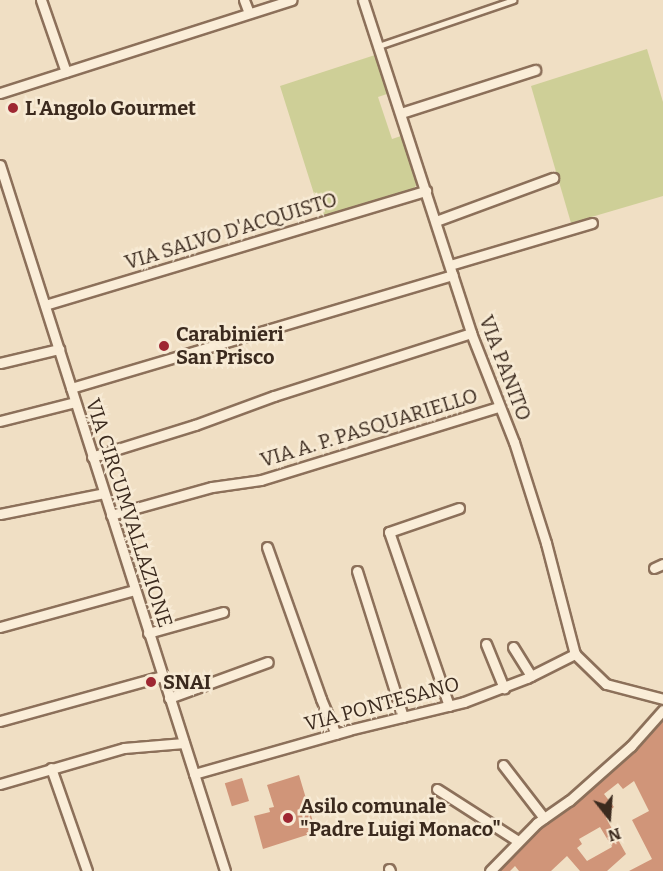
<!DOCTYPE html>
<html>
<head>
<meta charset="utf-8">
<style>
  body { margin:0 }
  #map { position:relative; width:663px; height:871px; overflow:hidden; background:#f0dfc4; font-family:Bitter,serif }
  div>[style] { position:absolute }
  .green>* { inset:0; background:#cecf97 }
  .building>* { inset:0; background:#d09579; transform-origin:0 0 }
  .roads { filter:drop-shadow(2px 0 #8c705a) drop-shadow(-2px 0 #8c705a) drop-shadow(0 2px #8c705a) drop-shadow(0 -2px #8c705a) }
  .lane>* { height:4.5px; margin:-2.25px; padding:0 2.25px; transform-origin:2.25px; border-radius:2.25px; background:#faedd8 }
  .street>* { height:9px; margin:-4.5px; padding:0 4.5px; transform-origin:4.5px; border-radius:4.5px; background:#faedd8 }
  .dots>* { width:16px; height:16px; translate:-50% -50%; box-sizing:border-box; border:3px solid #f7ead4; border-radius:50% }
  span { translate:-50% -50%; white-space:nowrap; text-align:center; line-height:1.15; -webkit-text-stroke:5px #f7ead4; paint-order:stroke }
  .poi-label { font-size:20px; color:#3b2a1e; font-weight:700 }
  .left { translate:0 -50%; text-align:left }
  .street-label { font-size:20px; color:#3b2a1e }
  .north { position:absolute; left:579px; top:787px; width:60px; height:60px; -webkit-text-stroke:4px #f7ead4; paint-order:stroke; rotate:163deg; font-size:16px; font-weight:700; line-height:24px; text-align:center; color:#3b2a1e }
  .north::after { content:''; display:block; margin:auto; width:21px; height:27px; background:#3b2a1e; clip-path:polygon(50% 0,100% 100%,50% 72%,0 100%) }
</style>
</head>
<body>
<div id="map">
  <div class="green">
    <div style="clip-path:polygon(647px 49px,663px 102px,663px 196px,571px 223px,531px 86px)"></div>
    <div style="clip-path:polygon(375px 55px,387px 94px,378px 97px,392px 139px,401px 136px,417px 184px,414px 188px,321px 216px,280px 86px)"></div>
  </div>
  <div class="building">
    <div style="clip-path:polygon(evenodd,663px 720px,663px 871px,629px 871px,652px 859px,632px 820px,649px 811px,634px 781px,623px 789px,618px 783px,604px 794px,614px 807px,608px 811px,610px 815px,606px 818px,626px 854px,607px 871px,580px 871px,567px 856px,551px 871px,519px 871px,515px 866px,510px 871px,499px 871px,541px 828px,573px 806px,636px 751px,663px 720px,600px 827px,612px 847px,587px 861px,577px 848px,582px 844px,579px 839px,600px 827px)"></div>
    <div style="clip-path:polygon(299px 775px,316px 832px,263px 849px,254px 816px,270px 812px,269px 808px,274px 807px,267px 785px)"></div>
    <div style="left:242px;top:778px;width:24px;height:18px;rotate:73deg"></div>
  </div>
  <div class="roads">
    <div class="lane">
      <div style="left:379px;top:46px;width:142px;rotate:-18.9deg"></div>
    </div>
    <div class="street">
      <div style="left:41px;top:0;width:76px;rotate:70.9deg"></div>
      <div style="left:244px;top:0;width:14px;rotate:69deg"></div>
      <div style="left:363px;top:0;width:350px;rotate:72deg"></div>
      <div style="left:471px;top:333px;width:117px;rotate:68.5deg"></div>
      <div style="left:514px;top:442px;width:106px;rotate:72.4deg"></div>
      <div style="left:546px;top:543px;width:115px;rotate:75.4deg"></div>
      <div style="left:575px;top:654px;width:43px;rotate:44.1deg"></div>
      <div style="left:606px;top:684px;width:59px;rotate:14.7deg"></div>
      <div style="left:0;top:93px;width:306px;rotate:-17.7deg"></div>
      <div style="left:401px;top:113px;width:141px;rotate:-17.8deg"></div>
      <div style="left:0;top:165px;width:741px;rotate:72.32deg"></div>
      <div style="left:436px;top:221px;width:125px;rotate:-20.2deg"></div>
      <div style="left:450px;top:265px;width:148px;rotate:-16.5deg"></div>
      <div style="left:45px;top:305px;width:398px;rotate:-16.7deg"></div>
      <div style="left:0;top:363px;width:61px;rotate:-13.3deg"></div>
      <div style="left:71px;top:388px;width:398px;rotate:-16.5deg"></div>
      <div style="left:0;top:421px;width:77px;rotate:-14.2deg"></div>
      <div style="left:92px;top:457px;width:108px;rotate:-17.3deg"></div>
      <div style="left:195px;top:425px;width:84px;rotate:-20.2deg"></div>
      <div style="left:274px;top:396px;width:207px;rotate:-17.7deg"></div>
      <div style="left:0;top:514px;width:106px;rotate:-11.4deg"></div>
      <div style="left:111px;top:515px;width:105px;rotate:-15.5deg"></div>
      <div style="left:212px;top:487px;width:49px;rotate:-8.1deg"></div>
      <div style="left:261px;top:480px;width:249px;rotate:-17.1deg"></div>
      <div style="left:267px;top:547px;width:161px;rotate:70.4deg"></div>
      <div style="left:321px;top:699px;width:38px;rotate:67deg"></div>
      <div style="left:654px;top:568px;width:10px;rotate:-24deg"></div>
      <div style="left:357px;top:571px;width:153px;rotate:72.5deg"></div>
      <div style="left:0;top:627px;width:139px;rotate:-15.4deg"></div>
      <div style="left:148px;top:633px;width:78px;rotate:-15.6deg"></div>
      <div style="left:486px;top:644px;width:48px;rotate:67.8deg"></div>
      <div style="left:513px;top:647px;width:34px;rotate:58deg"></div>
      <div style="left:169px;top:698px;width:105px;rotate:-20deg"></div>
      <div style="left:449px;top:706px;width:184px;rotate:-109deg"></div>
      <div style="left:389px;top:532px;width:74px;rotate:-18.9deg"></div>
      <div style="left:0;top:721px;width:168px;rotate:-15.5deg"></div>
      <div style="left:503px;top:765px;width:67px;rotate:52.3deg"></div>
      <div style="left:51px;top:768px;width:109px;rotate:70.7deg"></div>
      <div style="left:194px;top:774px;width:161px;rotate:-15.8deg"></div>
      <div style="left:349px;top:730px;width:118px;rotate:-13.7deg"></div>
      <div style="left:464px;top:702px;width:67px;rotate:-20.9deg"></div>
      <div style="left:527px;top:678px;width:54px;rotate:-26.6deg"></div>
      <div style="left:0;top:784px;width:129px;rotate:-16.2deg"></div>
      <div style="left:124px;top:748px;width:60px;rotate:-4.8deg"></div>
      <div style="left:437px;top:789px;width:96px;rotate:32.7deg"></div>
      <div style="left:389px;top:869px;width:2px;rotate:63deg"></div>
      <div style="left:490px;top:871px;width:67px;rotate:-45.6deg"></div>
      <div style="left:537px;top:823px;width:39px;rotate:-35deg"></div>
      <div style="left:569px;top:801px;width:83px;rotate:-41.6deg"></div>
      <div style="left:631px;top:746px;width:48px;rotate:-48.4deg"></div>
    </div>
  </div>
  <div class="dots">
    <div style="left:13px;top:108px;background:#9e2732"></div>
    <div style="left:164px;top:346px;background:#9e2732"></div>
    <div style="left:151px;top:682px;background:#9e2732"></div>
    <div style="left:288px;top:818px;background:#9e2732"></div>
  </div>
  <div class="poi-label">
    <span class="left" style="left:25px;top:108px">L'Angolo Gourmet</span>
    <span class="left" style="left:176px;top:346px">Carabinieri<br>San Prisco</span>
    <span class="left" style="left:163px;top:682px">SNAI</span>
    <span class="left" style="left:300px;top:818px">Asilo comunale<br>"Padre Luigi Monaco"</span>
  </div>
  <div class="street-label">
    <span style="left:231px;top:231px;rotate:-17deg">VIA SALVO D'ACQUISTO</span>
    <span style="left:505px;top:368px;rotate:69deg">VIA PANITO</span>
    <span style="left:369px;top:428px;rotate:-17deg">VIA A. P. PASQUARIELLO</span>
    <span style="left:129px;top:513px;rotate:72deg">VIA CIRCUMVALLAZIONE</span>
    <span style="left:382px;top:704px;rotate:-15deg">VIA PONTESANO</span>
  </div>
  <div class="north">N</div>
</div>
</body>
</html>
